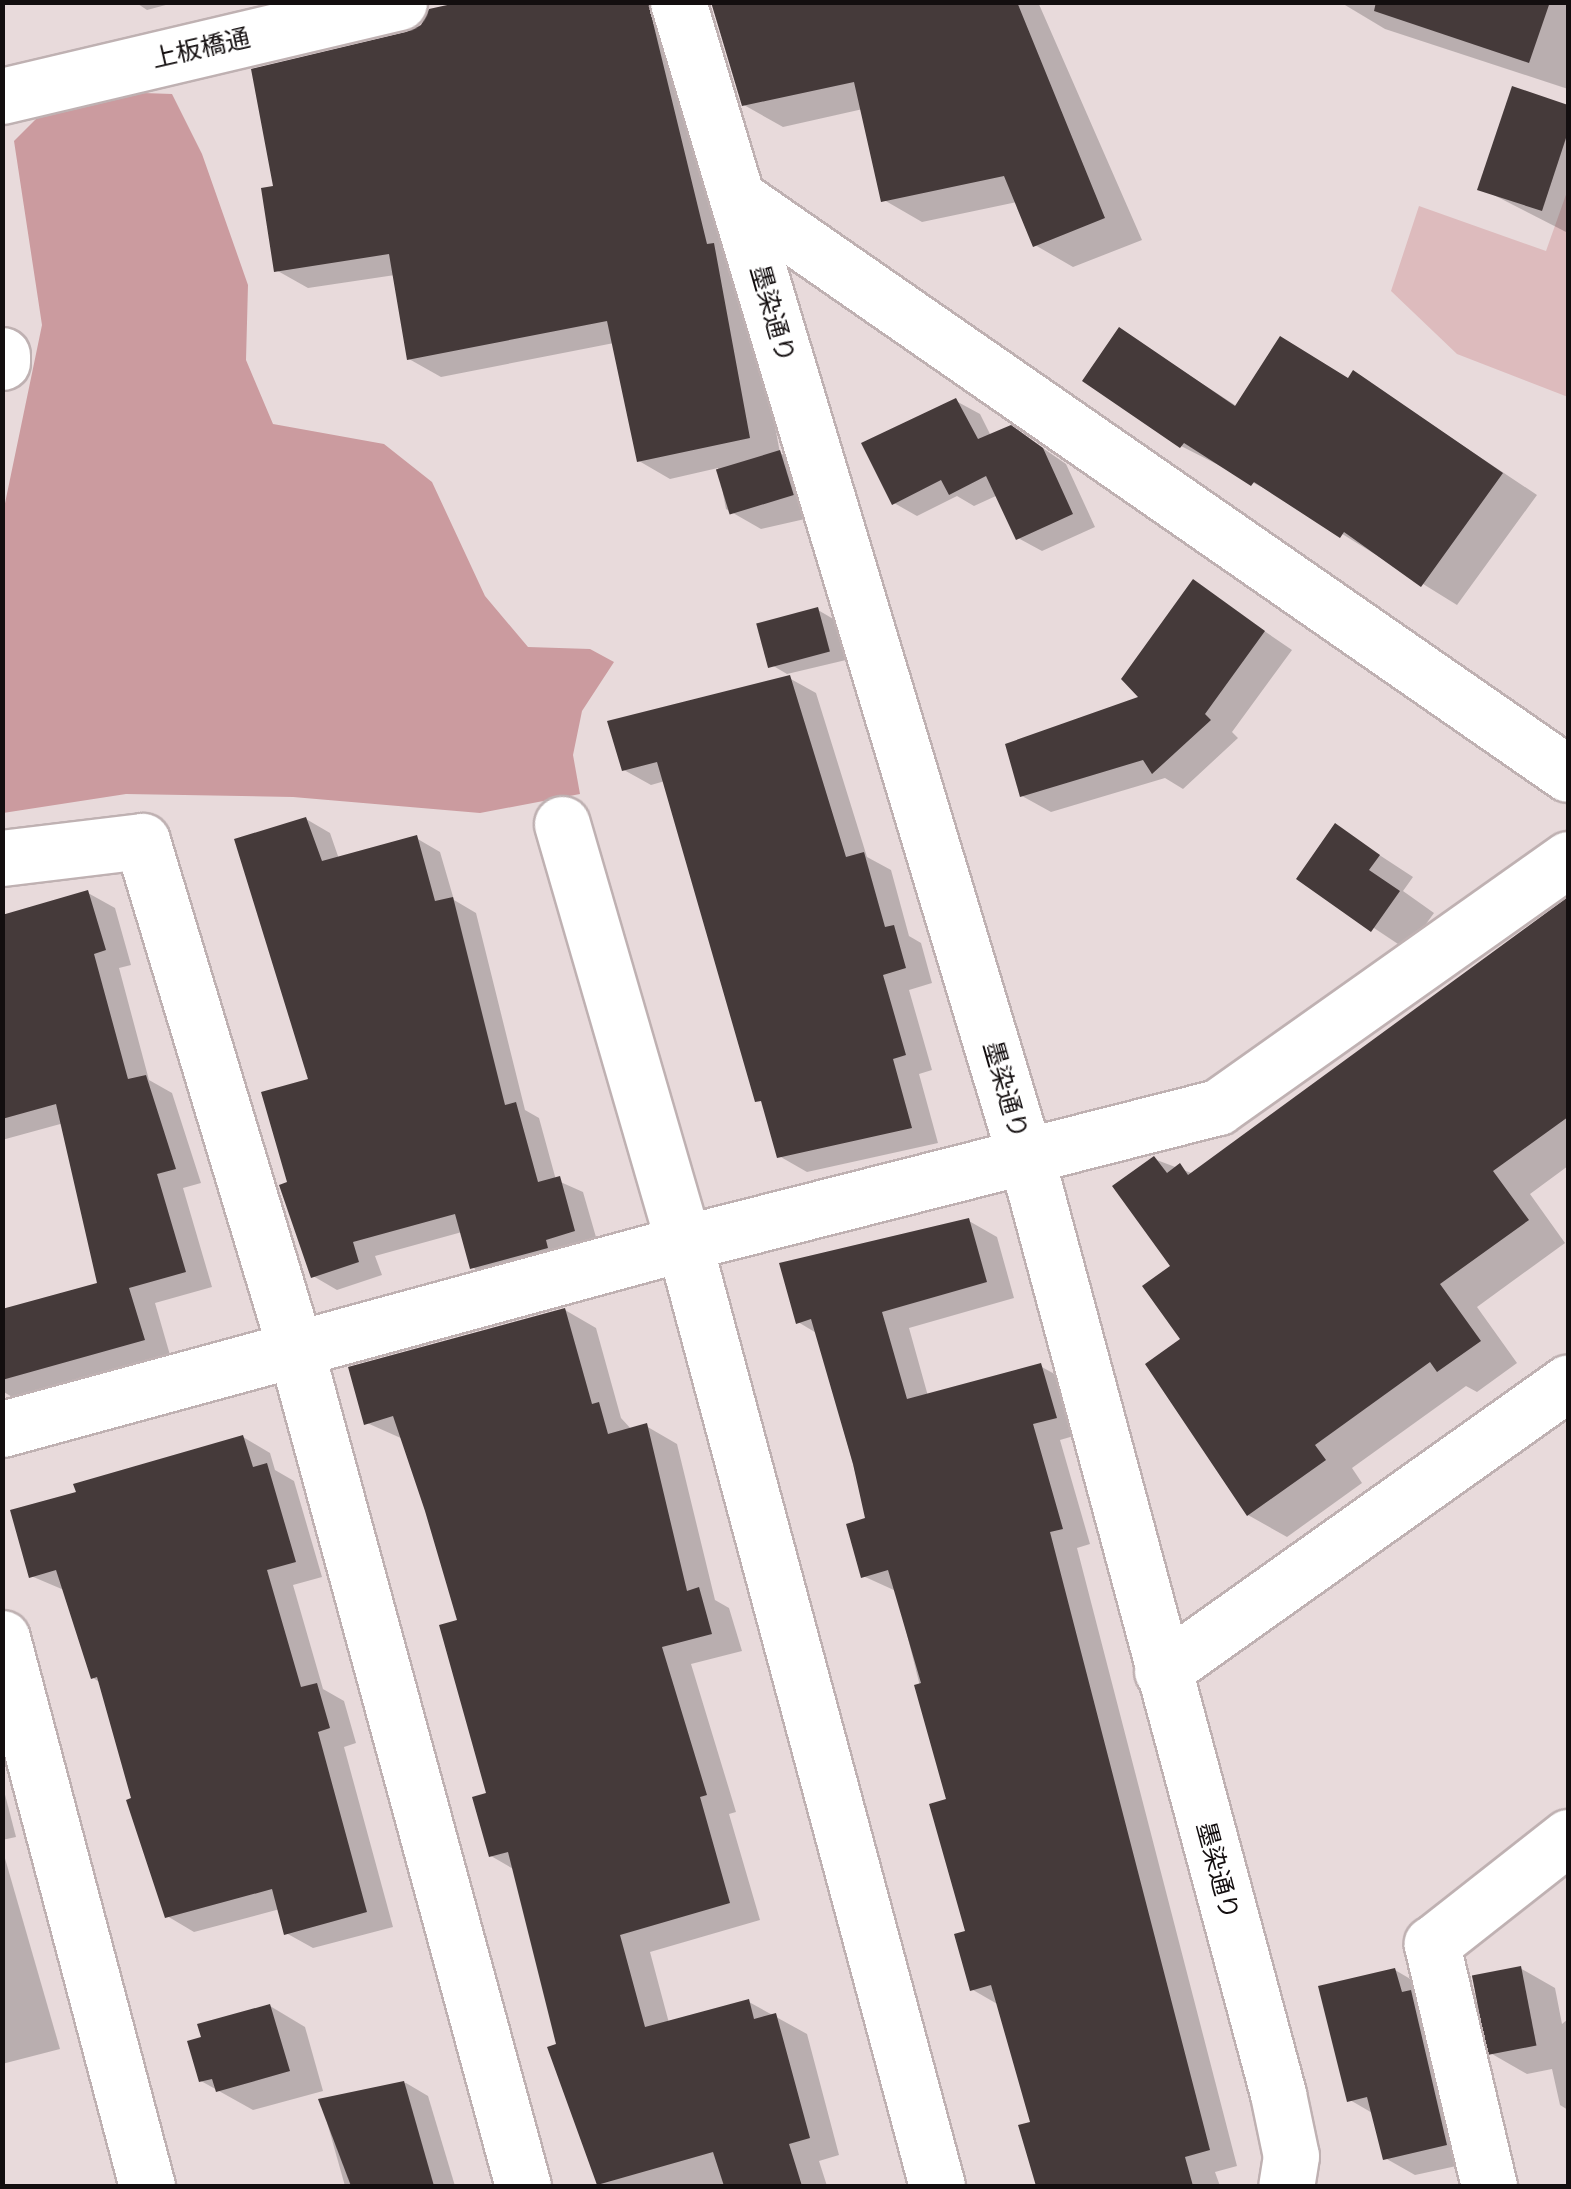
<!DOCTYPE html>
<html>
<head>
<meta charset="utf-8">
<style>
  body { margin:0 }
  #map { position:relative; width:1571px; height:2189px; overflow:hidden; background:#e8dadb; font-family:"Fira Sans","Noto Sans JP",sans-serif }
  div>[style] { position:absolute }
  .green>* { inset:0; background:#ddbbbd }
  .forest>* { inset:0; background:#cb9b9f }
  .shadow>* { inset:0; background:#0003 }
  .building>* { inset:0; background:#453a3a; transform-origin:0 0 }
  .roads { filter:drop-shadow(2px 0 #bfb1b2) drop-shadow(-2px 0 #bfb1b2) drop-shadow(0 2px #bfb1b2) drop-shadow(0 -2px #bfb1b2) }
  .minor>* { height:55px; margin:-27.5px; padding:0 27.5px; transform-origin:27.5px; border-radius:27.5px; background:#fff }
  span { translate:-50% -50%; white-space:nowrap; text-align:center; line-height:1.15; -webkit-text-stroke:10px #fff; paint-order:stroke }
  .street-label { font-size:25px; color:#130e0f }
  .frame { position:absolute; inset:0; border:5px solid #130e0f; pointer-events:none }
</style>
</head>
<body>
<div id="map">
  <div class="green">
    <div style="clip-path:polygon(1568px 189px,1568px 397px,1457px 354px,1391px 291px,1419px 206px,1546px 251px)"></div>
  </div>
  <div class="forest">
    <div style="clip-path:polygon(115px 92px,172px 94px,202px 154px,248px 285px,246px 360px,273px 424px,384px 444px,432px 482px,485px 596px,528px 647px,590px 649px,614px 662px,582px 711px,573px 755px,580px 794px,480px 813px,293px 797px,126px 794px,3px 813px,3px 513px,42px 325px,14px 141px,40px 115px)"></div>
  </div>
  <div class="shadow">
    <div style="clip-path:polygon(135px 2px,177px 2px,147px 10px)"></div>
    <div style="clip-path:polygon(711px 2px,1038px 2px,1142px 240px,1073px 267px,1035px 245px,1017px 202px,922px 222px,884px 200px,863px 109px,783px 127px,744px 105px)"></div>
    <div style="clip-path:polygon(1340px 2px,1568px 2px,1568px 89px,1385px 29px)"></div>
    <div style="clip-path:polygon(647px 4px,679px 22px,745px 264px,780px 453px,815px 473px,827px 514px,761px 529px,726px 509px,718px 468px,670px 479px,639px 461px,614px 343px,441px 377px,409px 359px,395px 275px,308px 288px,276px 270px,276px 188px,428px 17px)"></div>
    <div style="clip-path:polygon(1513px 89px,1568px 108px,1568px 233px,1480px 188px)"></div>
    <div style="clip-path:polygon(1120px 330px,1238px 407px,1349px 380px,1354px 373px,1537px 495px,1457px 605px,1289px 501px,1181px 446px)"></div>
    <div style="clip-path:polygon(956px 401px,980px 414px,991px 436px,1034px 442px,1066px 464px,1095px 527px,1042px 551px,1018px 538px,998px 495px,974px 506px,957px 496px,917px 516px,894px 503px)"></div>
    <div style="clip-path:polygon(1194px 583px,1292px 650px,1232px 732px,1238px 738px,1183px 789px,1165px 778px,1051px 812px,1022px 796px,1143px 698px)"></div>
    <div style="clip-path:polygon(818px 610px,835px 620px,846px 660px,787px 674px,770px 664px)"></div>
    <div style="clip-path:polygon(789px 678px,816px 693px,867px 857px,891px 870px,909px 936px,921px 943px,932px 983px,909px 990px,932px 1070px,919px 1074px,938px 1143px,807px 1172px,779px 1156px,665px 781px,651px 785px,624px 770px)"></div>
    <div style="clip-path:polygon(306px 819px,330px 833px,339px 859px,416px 838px,440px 852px,454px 900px,476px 913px,525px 1110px,539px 1118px,556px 1180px,583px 1192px,598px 1244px,496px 1281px,472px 1267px,462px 1232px,375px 1256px,382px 1275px,337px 1290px,313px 1276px,290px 1184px,311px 1080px)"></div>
    <div style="clip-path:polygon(1335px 826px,1413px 877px,1403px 891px,1434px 913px,1407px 950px,1299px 878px)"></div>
    <div style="clip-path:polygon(88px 893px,115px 908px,131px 965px,119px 968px,149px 1080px,172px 1093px,201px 1183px,183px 1188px,212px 1287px,155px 1303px,170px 1355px,14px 1398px,2px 1391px,2px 1312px,100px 1285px,64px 1123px,2px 1140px,2px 918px)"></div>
    <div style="clip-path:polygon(1568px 897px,1568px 1166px,1530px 1194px,1565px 1243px,1477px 1307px,1517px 1363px,1477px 1392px,1466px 1386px,1352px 1468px,1362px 1483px,1287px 1537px,1248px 1515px,1184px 1339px,1154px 1159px,1194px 1174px)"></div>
    <div style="clip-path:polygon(969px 1221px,997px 1237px,1014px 1298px,909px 1328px,928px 1396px,1040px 1366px,1069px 1382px,1084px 1433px,1060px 1440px,1090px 1544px,1077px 1548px,1237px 2166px,1215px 2172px,1220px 2186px,1052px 2186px,1036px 2177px,1033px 2123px,999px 2005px,973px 1990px,949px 1801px,896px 1591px,863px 1576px,868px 1520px,818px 1334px,798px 1322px)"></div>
    <div style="clip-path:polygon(565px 1310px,596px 1328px,621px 1418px,632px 1430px,646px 1426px,677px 1444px,715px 1600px,729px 1608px,742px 1651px,691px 1664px,736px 1812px,729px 1814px,760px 1920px,650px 1952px,669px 2023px,749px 2002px,807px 2034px,839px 2155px,819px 2161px,827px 2186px,600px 2186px,550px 2048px,559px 2046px,515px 1870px,491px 1856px,489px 1794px,460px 1622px,403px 1439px,367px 1423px)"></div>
    <div style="clip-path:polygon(243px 1437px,270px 1453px,275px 1470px,294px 1481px,322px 1577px,293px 1585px,323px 1689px,344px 1701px,356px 1743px,344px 1747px,393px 1927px,313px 1948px,286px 1933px,280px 1909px,194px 1932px,167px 1916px,101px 1683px,93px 1678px,64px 1590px,31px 1576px,79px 1494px)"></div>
    <div style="clip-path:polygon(2px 1783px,16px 1837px,2px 1840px)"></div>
    <div style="clip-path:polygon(2px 1848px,60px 2049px,2px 2064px)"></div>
    <div style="clip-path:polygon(1520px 1968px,1555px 1988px,1562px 2024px,1568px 2019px,1568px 2110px,1560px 2105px,1552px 2069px,1527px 2074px,1492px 2054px)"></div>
    <div style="clip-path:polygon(1395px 1970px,1424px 1987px,1475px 2162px,1415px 2175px,1385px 2158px,1374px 2114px,1350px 2100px)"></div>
    <div style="clip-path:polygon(270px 2006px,305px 2027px,323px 2091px,253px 2110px,201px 2081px)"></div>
    <div style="clip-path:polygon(406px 2083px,428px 2096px,455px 2186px,345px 2186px,321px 2101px)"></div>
  </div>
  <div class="building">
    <div style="clip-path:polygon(461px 2px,648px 2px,707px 244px,714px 243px,750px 438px,637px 462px,607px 321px,407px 360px,389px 254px,274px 272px,261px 188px,273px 186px,251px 69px,406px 32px,421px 25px,429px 9px)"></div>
    <div style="clip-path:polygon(711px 2px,1017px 2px,1105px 218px,1033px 247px,1004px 176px,881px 202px,854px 82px,742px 106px)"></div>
    <div style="clip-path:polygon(1376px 2px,1550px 2px,1529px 63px,1374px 11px)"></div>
    <div style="clip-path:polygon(1512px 86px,1568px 105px,1568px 132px,1542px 211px,1477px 190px)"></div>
    <div style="clip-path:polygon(1119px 327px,1235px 406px,1280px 336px,1348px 378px,1353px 370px,1503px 473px,1421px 587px,1344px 532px,1340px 538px,1254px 482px,1251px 486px,1184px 443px,1180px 448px,1082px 381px)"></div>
    <div style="clip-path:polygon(956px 398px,978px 439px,1011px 425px,1043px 448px,1073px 514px,1016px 540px,986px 476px,949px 495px,941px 480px,892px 505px,861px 443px)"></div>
    <div style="left:780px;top:450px;width:47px;height:67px;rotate:73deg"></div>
    <div style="clip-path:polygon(1193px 579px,1265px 631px,1205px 714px,1211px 720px,1152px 774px,1143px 760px,1020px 797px,1005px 744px,1138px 697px,1121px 679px)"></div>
    <div style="left:818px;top:607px;width:46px;height:64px;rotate:75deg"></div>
    <div style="clip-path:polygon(790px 675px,846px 857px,864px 852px,885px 927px,894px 925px,906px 968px,883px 975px,906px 1055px,893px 1059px,912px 1128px,777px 1158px,761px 1101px,755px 1102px,657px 762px,622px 771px,607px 721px)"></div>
    <div style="clip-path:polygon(306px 817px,322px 861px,417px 835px,435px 901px,453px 897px,505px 1105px,516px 1102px,538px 1182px,560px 1176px,575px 1231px,546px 1240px,548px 1248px,470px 1269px,455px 1214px,353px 1242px,359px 1262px,311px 1278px,279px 1185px,287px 1182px,261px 1092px,308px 1079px,234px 839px)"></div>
    <div style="clip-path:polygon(1335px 823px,1380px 855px,1369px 870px,1400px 891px,1371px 932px,1296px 879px)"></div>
    <div style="clip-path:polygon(88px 890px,106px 950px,94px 954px,128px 1079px,146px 1075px,176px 1169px,157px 1174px,186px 1272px,129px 1288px,145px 1340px,2px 1380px,2px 1309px,97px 1283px,56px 1104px,2px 1119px,2px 915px)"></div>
    <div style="clip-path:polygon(1568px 897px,1568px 1117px,1493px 1171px,1529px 1220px,1440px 1284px,1481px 1341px,1437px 1372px,1430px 1362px,1315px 1445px,1326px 1460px,1247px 1516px,1145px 1364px,1180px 1339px,1142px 1286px,1170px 1266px,1112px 1186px,1154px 1156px,1167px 1173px,1180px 1163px,1188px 1175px)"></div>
    <div style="clip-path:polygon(969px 1218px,987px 1282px,882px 1312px,907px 1399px,1041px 1363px,1057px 1418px,1033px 1424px,1063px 1529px,1050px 1532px,1210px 2150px,1185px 2157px,1193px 2186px,1036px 2186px,1018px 2125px,1030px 2122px,991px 1985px,970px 1991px,954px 1934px,965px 1931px,929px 1804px,946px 1799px,914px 1685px,921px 1683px,888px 1570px,861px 1578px,846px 1524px,865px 1518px,853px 1464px,811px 1319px,796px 1324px,779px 1263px)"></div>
    <div style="clip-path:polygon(565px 1308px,592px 1404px,599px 1402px,608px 1434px,647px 1423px,687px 1591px,699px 1587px,712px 1634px,662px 1647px,707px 1795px,700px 1797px,730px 1903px,620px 1935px,645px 2027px,749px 1999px,754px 2019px,776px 2013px,810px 2138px,789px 2144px,802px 2186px,724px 2186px,713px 2152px,597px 2185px,547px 2047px,556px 2044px,508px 1852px,489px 1857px,472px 1797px,486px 1793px,439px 1625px,457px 1620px,425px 1511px,393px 1416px,364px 1425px,348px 1367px)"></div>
    <div style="clip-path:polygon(243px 1435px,253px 1467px,267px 1463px,296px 1562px,267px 1570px,301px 1687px,317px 1683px,330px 1728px,318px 1732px,367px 1912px,284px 1935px,272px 1889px,165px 1918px,126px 1800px,131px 1798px,97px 1677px,91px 1679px,56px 1570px,29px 1578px,10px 1510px,76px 1492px,73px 1484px)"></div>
    <div style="left:1521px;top:1966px;width:81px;height:50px;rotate:79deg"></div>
    <div style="clip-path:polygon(1395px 1968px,1402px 1992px,1411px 1990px,1447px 2145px,1383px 2160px,1367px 2097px,1347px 2102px,1318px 1986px)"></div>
    <div style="clip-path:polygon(270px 2004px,290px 2071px,216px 2092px,212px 2079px,199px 2082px,187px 2041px,201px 2037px,197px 2024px)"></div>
    <div style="clip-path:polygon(404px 2081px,434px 2186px,351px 2186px,318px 2099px)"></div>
  </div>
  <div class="roads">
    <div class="minor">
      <div style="left:678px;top:2px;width:1240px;rotate:73.27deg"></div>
      <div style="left:1035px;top:1190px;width:936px;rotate:74.95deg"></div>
      <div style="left:1278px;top:2094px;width:63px;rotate:78.2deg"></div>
      <div style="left:1291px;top:2156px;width:30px;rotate:99deg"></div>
      <div style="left:2px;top:96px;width:408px;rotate:-13.3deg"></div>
      <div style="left:738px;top:198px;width:1010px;rotate:34.76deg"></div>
      <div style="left:2px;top:355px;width:7px;rotate:90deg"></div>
      <div style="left:562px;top:824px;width:436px;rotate:73.8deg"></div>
      <div style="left:684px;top:1243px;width:976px;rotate:74.98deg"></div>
      <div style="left:2px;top:858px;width:141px;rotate:-6.9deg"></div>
      <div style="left:142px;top:841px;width:533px;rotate:73.2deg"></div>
      <div style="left:296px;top:1351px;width:865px;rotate:74.79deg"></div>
      <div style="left:2px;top:1429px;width:707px;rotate:-15.26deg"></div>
      <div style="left:684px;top:1243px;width:551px;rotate:-14.29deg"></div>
      <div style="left:1218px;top:1107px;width:429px;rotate:-35.3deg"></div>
      <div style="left:2px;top:1638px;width:567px;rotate:75.18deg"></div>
      <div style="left:1162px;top:1671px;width:498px;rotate:-35.4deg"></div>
      <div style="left:1489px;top:2186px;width:249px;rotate:-103.3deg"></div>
      <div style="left:1432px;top:1944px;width:173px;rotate:-38.2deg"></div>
    </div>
  </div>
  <div class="street-label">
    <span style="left:201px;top:49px;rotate:-13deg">上板橋通</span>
    <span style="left:772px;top:314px;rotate:74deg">墨染通り</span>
    <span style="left:1005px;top:1090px;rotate:74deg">墨染通り</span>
    <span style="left:1217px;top:1871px;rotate:75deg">墨染通り</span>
  </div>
  <div class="frame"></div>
</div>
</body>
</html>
